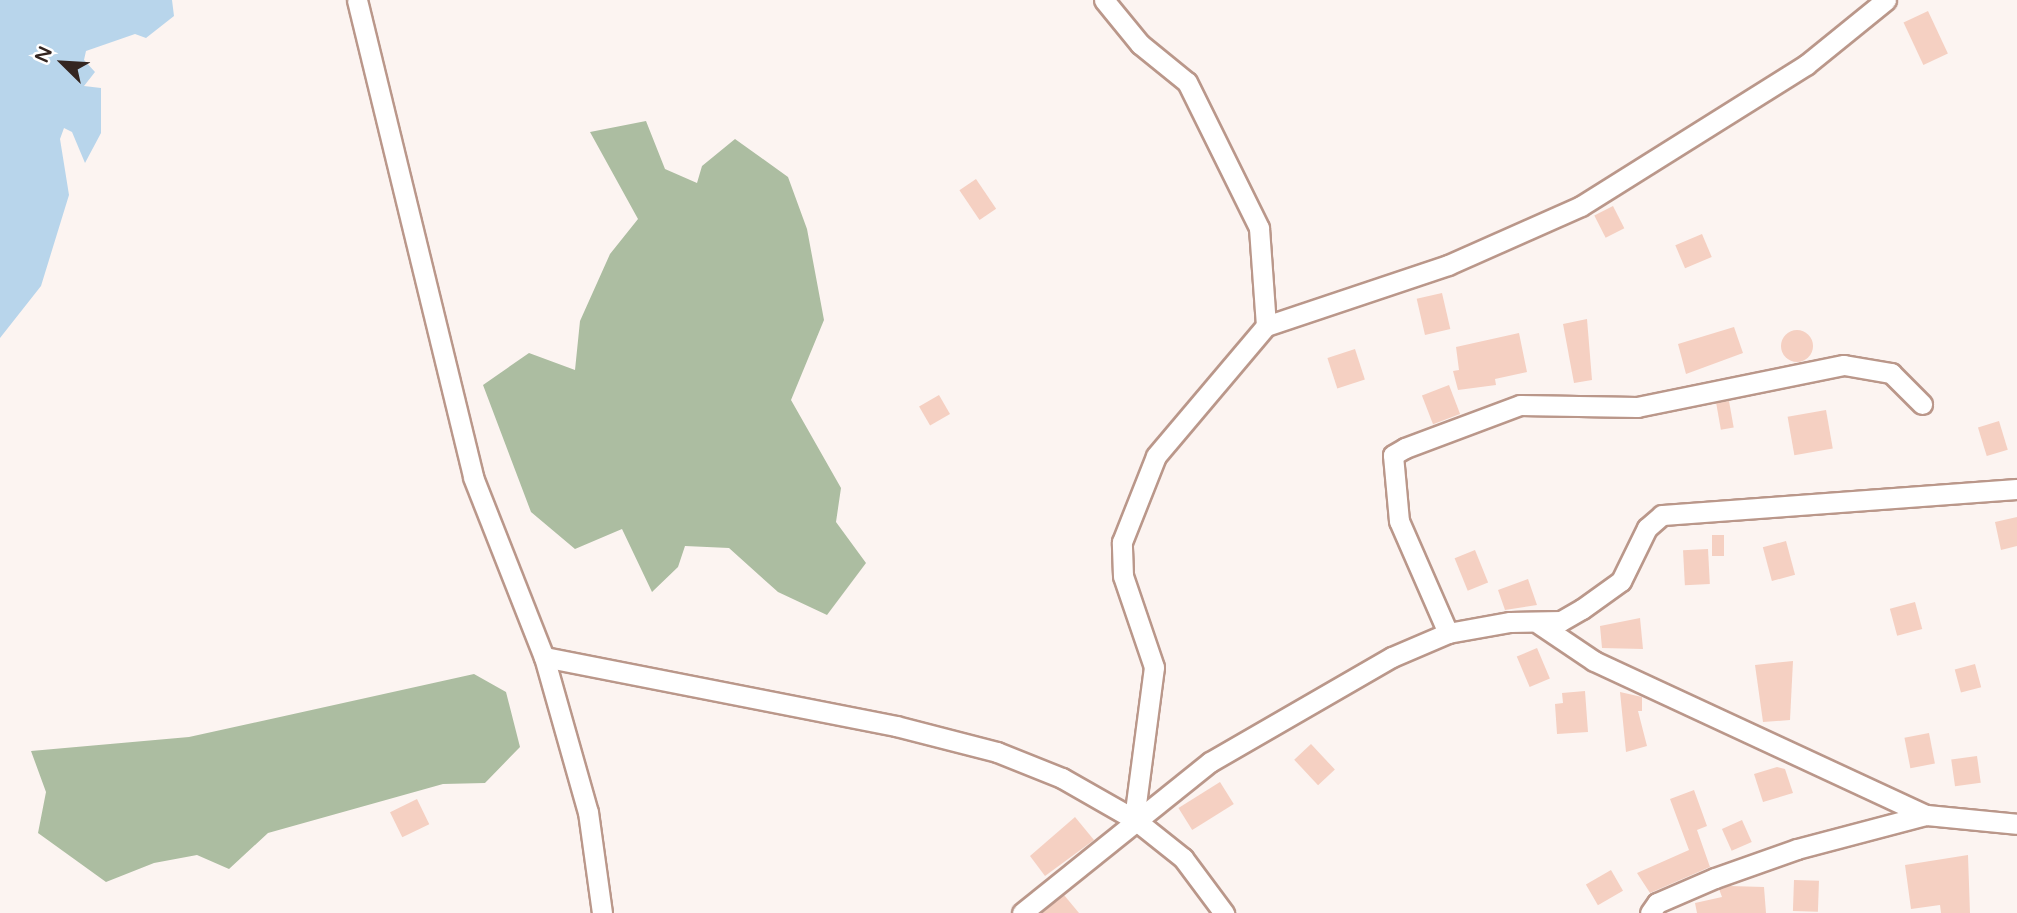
<!DOCTYPE html>
<html>
<head>
<meta charset="utf-8">
<style>
  body { margin:0 }
  #map { position:relative; width:2017px; height:913px; overflow:hidden; background:#fcf4f1; font-family:"Varela Round",sans-serif }
  div>[style] { position:absolute }
  .forest>* { inset:0; background:#acbda1 }
  .water>* { inset:0; background:#b8d5eb }
  .building>* { inset:0; background:#f5d0c2; transform-origin:0 0 }
  .round { border-radius:50% }
  .roads { filter:drop-shadow(2px 0 #ba978a) drop-shadow(-2px 0 #ba978a) drop-shadow(0 2px #ba978a) drop-shadow(0 -2px #ba978a) }
  .minor>* { height:19px; margin:-9.5px; padding:0 9.5px; transform-origin:9.5px; border-radius:9.5px; background:#fff }
  span { translate:-50% -50%; white-space:nowrap; text-align:center; line-height:1.15; -webkit-text-stroke:5px #fff; paint-order:stroke }
  .north { position:absolute; left:28px; top:28px; width:70px; height:70px; -webkit-text-stroke:5px #fff; paint-order:stroke; rotate:294deg; font-size:19px; font-weight:700; line-height:28px; text-align:center; color:#342621 }
  .north::after { content:''; display:block; margin:auto; width:24px; height:32px; background:#342621; clip-path:polygon(50% 0,100% 100%,50% 72%,0 100%) }
</style>
</head>
<body>
<div id="map">
  <div class="forest">
    <div style="clip-path:polygon(646px 121px,665px 169px,697px 183px,702px 166px,735px 139px,788px 177px,807px 229px,824px 320px,791px 400px,841px 488px,836px 522px,866px 563px,827px 615px,778px 592px,729px 548px,685px 546px,678px 567px,652px 592px,622px 529px,575px 549px,531px 512px,483px 385px,529px 353px,575px 370px,580px 321px,610px 254px,638px 219px,590px 132px)"></div>
    <div style="clip-path:polygon(474px 674px,506px 692px,520px 747px,485px 783px,443px 784px,268px 833px,229px 869px,197px 855px,154px 863px,106px 882px,38px 833px,46px 792px,31px 751px,189px 737px)"></div>
  </div>
  <div class="water">
    <div style="clip-path:polygon(0 0,172px 0,174px 16px,146px 38px,135px 34px,86px 51px,84px 60px,95px 72px,84px 86px,101px 88px,101px 133px,85px 163px,72px 132px,64px 128px,60px 139px,69px 195px,41px 286px,0 338px)"></div>
  </div>
  <div class="building">
    <div style="left:1928px;top:11px;width:47px;height:27px;rotate:65deg"></div>
    <div style="left:976px;top:179px;width:36px;height:20px;rotate:56deg"></div>
    <div style="left:1613px;top:206px;width:25px;height:21px;rotate:63deg"></div>
    <div style="left:1702px;top:234px;width:25px;height:29px;rotate:67deg"></div>
    <div style="left:1442px;top:293px;width:37px;height:26px;rotate:77deg"></div>
    <div style="clip-path:polygon(1587px 319px,1592px 380px,1574px 383px,1563px 324px)"></div>
    <div style="clip-path:polygon(1734px 327px,1743px 353px,1686px 374px,1678px 344px)"></div>
    <div class="round" style="left:1781px;top:330px;width:32px;height:32px"></div>
    <div style="clip-path:polygon(1519px 333px,1527px 372px,1495px 379px,1496px 385px,1458px 390px,1453px 371px,1459px 370px,1456px 347px)"></div>
    <div style="left:1355px;top:349px;width:32px;height:29px;rotate:72deg"></div>
    <div style="left:1449px;top:385px;width:31px;height:29px;rotate:69deg"></div>
    <div style="left:939px;top:395px;width:22px;height:23px;rotate:60deg"></div>
    <div style="left:1729px;top:401px;width:27px;height:13px;rotate:80deg"></div>
    <div style="left:1826px;top:410px;width:39px;height:39px;rotate:80deg"></div>
    <div style="left:1999px;top:421px;width:30px;height:22px;rotate:73deg"></div>
    <div style="clip-path:polygon(2017px 517px,2017px 546px,2001px 550px,1995px 522px)"></div>
    <div style="left:1712px;top:535px;width:12px;height:21px"></div>
    <div style="left:1786px;top:541px;width:35px;height:24px;rotate:75deg"></div>
    <div style="left:1708px;top:549px;width:35px;height:25px;rotate:87deg"></div>
    <div style="left:1475px;top:550px;width:35px;height:22px;rotate:68deg"></div>
    <div style="clip-path:polygon(1528px 579px,1537px 605px,1505px 610px,1498px 590px)"></div>
    <div style="left:1915px;top:602px;width:28px;height:26px;rotate:75deg"></div>
    <div style="clip-path:polygon(1640px 618px,1643px 649px,1602px 648px,1600px 626px)"></div>
    <div style="left:1537px;top:648px;width:33px;height:22px;rotate:67deg"></div>
    <div style="clip-path:polygon(1793px 661px,1790px 720px,1763px 722px,1755px 665px)"></div>
    <div style="left:1975px;top:664px;width:24px;height:21px;rotate:75deg"></div>
    <div style="clip-path:polygon(1585px 691px,1588px 732px,1557px 734px,1555px 704px,1563px 703px,1562px 693px)"></div>
    <div style="clip-path:polygon(1620px 692px,1642px 697px,1642px 711px,1638px 711px,1647px 746px,1626px 752px)"></div>
    <div style="left:1929px;top:733px;width:31px;height:25px;rotate:79deg"></div>
    <div style="left:1311px;top:744px;width:35px;height:23px;rotate:47deg"></div>
    <div style="left:1977px;top:756px;width:27px;height:26px;rotate:82deg"></div>
    <div style="clip-path:polygon(1777px 767px,1785px 769px,1793px 793px,1763px 802px,1754px 774px)"></div>
    <div style="left:1220px;top:782px;width:26px;height:49px;rotate:58deg"></div>
    <div style="clip-path:polygon(1694px 790px,1707px 826px,1697px 830px,1710px 867px,1650px 893px,1637px 873px,1689px 850px,1670px 799px)"></div>
    <div style="left:417px;top:799px;width:28px;height:30px;rotate:64deg"></div>
    <div style="clip-path:polygon(1075px 817px,1094px 840px,1045px 876px,1030px 856px)"></div>
    <div style="left:1742px;top:820px;width:24px;height:22px;rotate:66deg"></div>
    <div style="clip-path:polygon(1968px 855px,1970px 913px,1941px 913px,1940px 905px,1911px 909px,1905px 865px)"></div>
    <div style="left:1611px;top:870px;width:24px;height:29px;rotate:60deg"></div>
    <div style="left:1794px;top:880px;width:25px;height:31px;rotate:2deg"></div>
    <div style="clip-path:polygon(1730px 886px,1764px 887px,1766px 913px,1697px 913px,1695px 903px,1722px 897px,1719px 889px)"></div>
    <div style="clip-path:polygon(1064px 895px,1079px 913px,1042px 913px)"></div>
  </div>
  <div class="roads">
    <div class="minor">
      <div style="left:357px;top:0;width:491px;rotate:76.3deg"></div>
      <div style="left:473px;top:477px;width:193px;rotate:68.5deg"></div>
      <div style="left:544px;top:657px;width:161px;rotate:74.2deg"></div>
      <div style="left:588px;top:812px;width:102px;rotate:82.1deg"></div>
      <div style="left:1104px;top:0;width:57px;rotate:50.7deg"></div>
      <div style="left:1140px;top:44px;width:60px;rotate:39deg"></div>
      <div style="left:1187px;top:82px;width:163px;rotate:63.7deg"></div>
      <div style="left:1259px;top:228px;width:98px;rotate:85.9deg"></div>
      <div style="left:1539px;top:624px;width:66px;rotate:33.9deg"></div>
      <div style="left:1594px;top:661px;width:366px;rotate:24.9deg"></div>
      <div style="left:1926px;top:815px;width:91px;rotate:5.6deg"></div>
      <div style="left:1448px;top:633px;width:122px;rotate:-113.6deg"></div>
      <div style="left:1399px;top:521px;width:66px;rotate:-95.2deg"></div>
      <div style="left:1393px;top:455px;width:14px;rotate:-30deg"></div>
      <div style="left:1405px;top:448px;width:123px;rotate:-20.5deg"></div>
      <div style="left:1520px;top:405px;width:117px;rotate:1deg"></div>
      <div style="left:1637px;top:407px;width:211px;rotate:-11.5deg"></div>
      <div style="left:1844px;top:365px;width:48px;rotate:9.7deg"></div>
      <div style="left:1891px;top:373px;width:44px;rotate:45deg"></div>
      <div style="left:544px;top:657px;width:359px;rotate:11.1deg"></div>
      <div style="left:896px;top:726px;width:104px;rotate:14.4deg"></div>
      <div style="left:997px;top:752px;width:70px;rotate:21.8deg"></div>
      <div style="left:1062px;top:778px;width:83px;rotate:29.7deg"></div>
      <div style="left:1134px;top:819px;width:63px;rotate:38.5deg"></div>
      <div style="left:1183px;top:858px;width:69px;rotate:53.3deg"></div>
      <div style="left:1134px;top:819px;width:153px;rotate:-82.5deg"></div>
      <div style="left:1154px;top:667px;width:96px;rotate:-108.8deg"></div>
      <div style="left:1123px;top:576px;width:34px;rotate:-92deg"></div>
      <div style="left:1122px;top:542px;width:92px;rotate:-68.4deg"></div>
      <div style="left:1156px;top:456px;width:170px;rotate:-49.8deg"></div>
      <div style="left:1266px;top:326px;width:192px;rotate:-18.5deg"></div>
      <div style="left:1448px;top:265px;width:145px;rotate:-23.9deg"></div>
      <div style="left:1581px;top:206px;width:266px;rotate:-32.1deg"></div>
      <div style="left:1806px;top:65px;width:103px;rotate:-39.1deg"></div>
      <div style="left:1022px;top:913px;width:241px;rotate:-38.8deg"></div>
      <div style="left:1210px;top:762px;width:210px;rotate:-30deg"></div>
      <div style="left:1392px;top:657px;width:61px;rotate:-23.2deg"></div>
      <div style="left:1448px;top:633px;width:63px;rotate:-10.1deg"></div>
      <div style="left:1510px;top:622px;width:51px;rotate:-1.1deg"></div>
      <div style="left:1561px;top:621px;width:24px;rotate:-30deg"></div>
      <div style="left:1582px;top:609px;width:48px;rotate:-35.7deg"></div>
      <div style="left:1621px;top:581px;width:59px;rotate:-63.9deg"></div>
      <div style="left:1647px;top:528px;width:20px;rotate:-41deg"></div>
      <div style="left:1662px;top:515px;width:356px;rotate:-4.2deg"></div>
      <div style="left:1650px;top:913px;width:12px;rotate:-55deg"></div>
      <div style="left:1657px;top:903px;width:63px;rotate:-23.3deg"></div>
      <div style="left:1715px;top:878px;width:87px;rotate:-19.5deg"></div>
      <div style="left:1797px;top:849px;width:133px;rotate:-14.8deg"></div>
    </div>
  </div>
  <div class="north">N</div>
</div>
</body>
</html>
